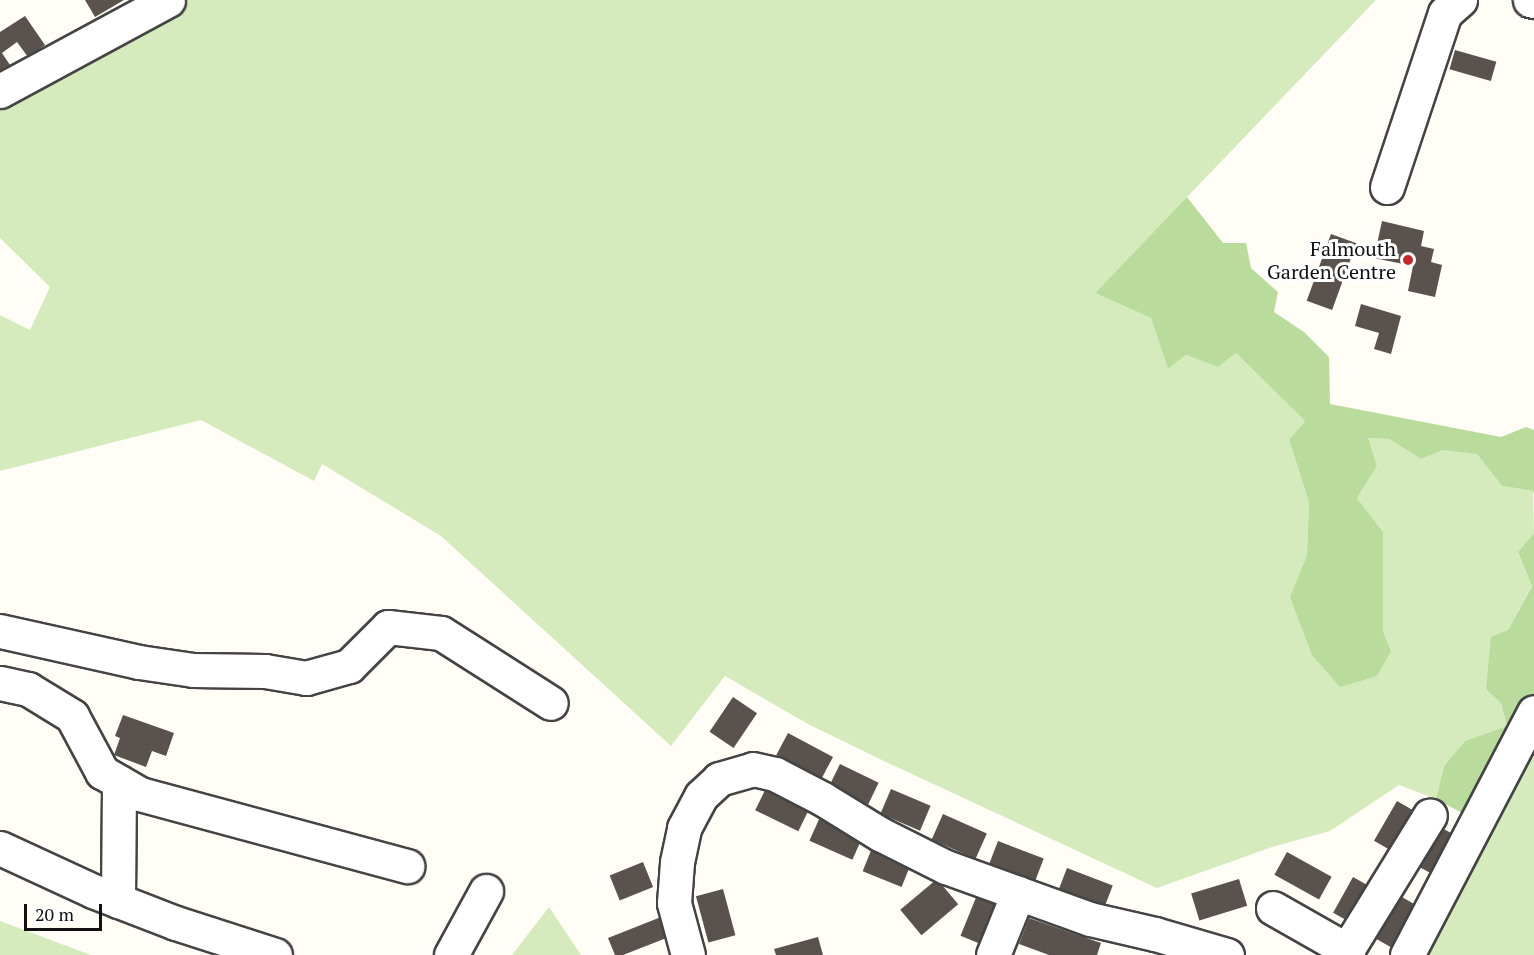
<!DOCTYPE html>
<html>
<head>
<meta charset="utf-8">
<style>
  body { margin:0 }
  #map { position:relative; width:1534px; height:955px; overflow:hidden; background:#fffdf5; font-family:"PT Serif",serif }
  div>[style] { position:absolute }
  .green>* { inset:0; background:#d5ebbd }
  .forest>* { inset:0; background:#b9dc9c }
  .building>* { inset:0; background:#5a524d; transform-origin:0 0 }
  .roads { filter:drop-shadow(2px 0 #444) drop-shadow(-2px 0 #444) drop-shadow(0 2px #444) drop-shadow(0 -2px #444) }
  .minor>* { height:33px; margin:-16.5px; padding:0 16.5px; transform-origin:16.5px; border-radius:16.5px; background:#fff }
  .dots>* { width:16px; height:16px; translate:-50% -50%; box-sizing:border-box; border:3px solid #fff; border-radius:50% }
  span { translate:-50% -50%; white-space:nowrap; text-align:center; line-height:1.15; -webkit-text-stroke:6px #fff; paint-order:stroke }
  .poi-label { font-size:20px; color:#111 }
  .right { translate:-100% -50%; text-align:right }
  .scale { position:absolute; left:24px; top:904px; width:78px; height:27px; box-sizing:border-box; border:3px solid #111; border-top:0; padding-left:8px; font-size:18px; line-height:21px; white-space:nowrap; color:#111; -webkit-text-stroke:4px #fff; paint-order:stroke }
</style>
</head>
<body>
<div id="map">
  <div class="green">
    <div style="clip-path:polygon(168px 0,1376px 0,1095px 293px,1151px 318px,1168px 369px,1186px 355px,1218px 367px,1236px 353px,1305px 421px,1289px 440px,1309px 502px,1307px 555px,1290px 598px,1391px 651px,1383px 631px,1383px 532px,1357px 498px,1377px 466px,1367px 438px,1389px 439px,1421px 459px,1442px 449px,1477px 454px,1502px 486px,1533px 491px,1534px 533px,1518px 552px,1532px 585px,1508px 630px,1501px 703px,1507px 726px,1465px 741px,1444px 766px,1436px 799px,1399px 785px,1330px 831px,1272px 847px,1157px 888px,886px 762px,808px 724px,725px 676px,671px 746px,441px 536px,322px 464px,314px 481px,201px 420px,0 471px,0 315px,30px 330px,50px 287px,0 238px,0 91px)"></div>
    <div style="clip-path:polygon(1534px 742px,1534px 955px,1426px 955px)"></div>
    <div style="clip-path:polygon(549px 907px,581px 955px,512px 955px)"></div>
    <div style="clip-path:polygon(0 921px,91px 955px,0 955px)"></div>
  </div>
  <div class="forest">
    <div style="clip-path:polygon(1187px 197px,1223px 243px,1246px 243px,1251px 268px,1278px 292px,1274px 312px,1304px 332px,1329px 357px,1330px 404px,1501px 437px,1526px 427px,1534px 430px,1534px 494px,1533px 491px,1502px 486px,1477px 454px,1442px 450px,1421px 459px,1389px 439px,1368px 438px,1377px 466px,1357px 498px,1383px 532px,1383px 631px,1391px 651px,1377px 676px,1340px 687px,1312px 655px,1290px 597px,1307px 555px,1309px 502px,1289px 440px,1305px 421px,1236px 353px,1218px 367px,1186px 355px,1168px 369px,1151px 318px,1095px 293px)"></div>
    <div style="clip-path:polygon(1534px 533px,1534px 712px,1477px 821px,1436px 799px,1444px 766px,1465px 741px,1507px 726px,1501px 703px,1486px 689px,1491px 637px,1508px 630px,1532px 586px,1518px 552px)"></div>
  </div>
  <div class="building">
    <div style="clip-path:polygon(85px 0,124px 0,95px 17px)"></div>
    <div style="clip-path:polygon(25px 16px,45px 45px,28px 57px,17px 42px,2px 53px,12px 68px,0 76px,0 32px)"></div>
    <div style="left:1455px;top:50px;width:43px;height:20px;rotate:16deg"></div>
    <div style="clip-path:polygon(1382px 221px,1424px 231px,1421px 246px,1434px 249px,1431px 262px,1442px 265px,1435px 297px,1408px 291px,1413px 266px,1374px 258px)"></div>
    <div style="left:1331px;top:234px;width:27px;height:71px;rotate:20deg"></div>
    <div style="clip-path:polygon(1361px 304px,1401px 316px,1391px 354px,1374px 349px,1379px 333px,1355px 326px)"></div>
    <div style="left:733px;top:697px;width:29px;height:42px;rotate:34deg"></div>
    <div style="clip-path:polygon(123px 715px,174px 733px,166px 756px,152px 751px,146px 767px,114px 755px,120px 738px,115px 736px)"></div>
    <div style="left:788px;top:733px;width:51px;height:25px;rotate:28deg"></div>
    <div style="left:840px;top:764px;width:43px;height:24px;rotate:26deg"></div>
    <div style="left:767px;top:786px;width:48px;height:27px;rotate:26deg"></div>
    <div style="left:891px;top:789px;width:43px;height:27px;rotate:23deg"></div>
    <div style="left:1397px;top:801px;width:22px;height:46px;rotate:30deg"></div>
    <div style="left:943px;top:814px;width:48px;height:28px;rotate:24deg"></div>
    <div style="left:820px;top:817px;width:47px;height:26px;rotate:24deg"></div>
    <div style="left:1436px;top:825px;width:21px;height:45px;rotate:28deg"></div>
    <div style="left:998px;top:841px;width:49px;height:27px;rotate:21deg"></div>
    <div style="left:872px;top:848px;width:42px;height:25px;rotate:22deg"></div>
    <div style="left:1287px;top:852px;width:51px;height:26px;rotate:29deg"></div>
    <div style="left:643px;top:862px;width:27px;height:36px;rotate:68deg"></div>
    <div style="left:1067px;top:868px;width:49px;height:26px;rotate:21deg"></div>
    <div style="left:1353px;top:877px;width:23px;height:41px;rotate:29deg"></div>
    <div style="left:937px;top:879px;width:33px;height:48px;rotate:50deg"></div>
    <div style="left:1239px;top:879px;width:28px;height:50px;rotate:73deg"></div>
    <div style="left:723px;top:889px;width:48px;height:28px;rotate:75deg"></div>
    <div style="left:1395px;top:893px;width:24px;height:49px;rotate:30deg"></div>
    <div style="left:977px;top:895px;width:29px;height:44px;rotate:22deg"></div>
    <div style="clip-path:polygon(661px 917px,669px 937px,623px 955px,615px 955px,608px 938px)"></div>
    <div style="clip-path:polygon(1029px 918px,1101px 943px,1097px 955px,1049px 955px,1019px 944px)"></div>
    <div style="clip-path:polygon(818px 937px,823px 955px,776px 955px,774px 949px)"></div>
  </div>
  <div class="roads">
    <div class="minor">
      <div style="left:1530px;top:0;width:4px;rotate:14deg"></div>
      <div style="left:0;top:91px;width:191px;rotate:-28.4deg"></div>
      <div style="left:1387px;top:187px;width:183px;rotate:-71.6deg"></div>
      <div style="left:1445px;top:13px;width:20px;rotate:-41deg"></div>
      <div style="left:0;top:631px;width:142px;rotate:12.6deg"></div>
      <div style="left:139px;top:662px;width:55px;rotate:8.4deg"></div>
      <div style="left:193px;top:670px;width:72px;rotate:0.8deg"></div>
      <div style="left:265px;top:671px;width:42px;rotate:9.7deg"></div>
      <div style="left:306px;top:678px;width:45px;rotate:-15.6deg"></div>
      <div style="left:349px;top:666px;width:55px;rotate:-45deg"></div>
      <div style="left:388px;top:627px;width:53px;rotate:6.5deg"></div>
      <div style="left:441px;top:633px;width:130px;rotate:32.5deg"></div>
      <div style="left:0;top:683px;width:29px;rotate:12deg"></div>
      <div style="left:28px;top:689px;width:52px;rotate:31.5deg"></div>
      <div style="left:72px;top:716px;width:64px;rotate:61.8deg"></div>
      <div style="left:102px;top:772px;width:44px;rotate:30.1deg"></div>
      <div style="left:140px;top:794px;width:277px;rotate:15.1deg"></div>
      <div style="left:0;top:848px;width:102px;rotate:24.8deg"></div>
      <div style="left:93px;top:891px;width:89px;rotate:21.1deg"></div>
      <div style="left:176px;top:923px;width:104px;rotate:17.9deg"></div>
      <div style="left:118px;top:901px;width:119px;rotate:-89.5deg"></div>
      <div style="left:1273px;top:908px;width:85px;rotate:29.6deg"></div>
      <div style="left:451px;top:955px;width:73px;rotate:-61.3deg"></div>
      <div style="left:688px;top:955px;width:54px;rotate:-105.1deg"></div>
      <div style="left:674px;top:903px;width:41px;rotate:-85.8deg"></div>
      <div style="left:677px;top:862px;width:35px;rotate:-78deg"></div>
      <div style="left:684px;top:828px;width:36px;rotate:-62deg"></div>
      <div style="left:701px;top:796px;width:25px;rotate:-43deg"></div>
      <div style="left:719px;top:779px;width:35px;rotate:-16deg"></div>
      <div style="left:753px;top:769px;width:23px;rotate:13deg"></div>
      <div style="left:775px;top:774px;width:54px;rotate:27.5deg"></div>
      <div style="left:823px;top:799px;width:67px;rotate:31.6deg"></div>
      <div style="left:880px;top:834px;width:74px;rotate:26.6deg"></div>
      <div style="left:946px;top:867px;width:153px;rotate:19.9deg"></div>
      <div style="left:1090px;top:919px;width:67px;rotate:13deg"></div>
      <div style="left:1155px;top:934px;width:75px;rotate:16.3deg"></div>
      <div style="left:993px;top:955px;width:67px;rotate:-68deg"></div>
      <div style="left:1348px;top:955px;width:5px;rotate:-101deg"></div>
      <div style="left:1347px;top:950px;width:158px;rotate:-58.4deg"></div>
      <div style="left:1407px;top:955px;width:274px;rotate:-62.4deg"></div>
    </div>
  </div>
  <div class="dots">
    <div style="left:1408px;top:260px;background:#c4262e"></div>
  </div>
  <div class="poi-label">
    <span class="right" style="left:1396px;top:260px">Falmouth<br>Garden Centre</span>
  </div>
  <div class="scale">20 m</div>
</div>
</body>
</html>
